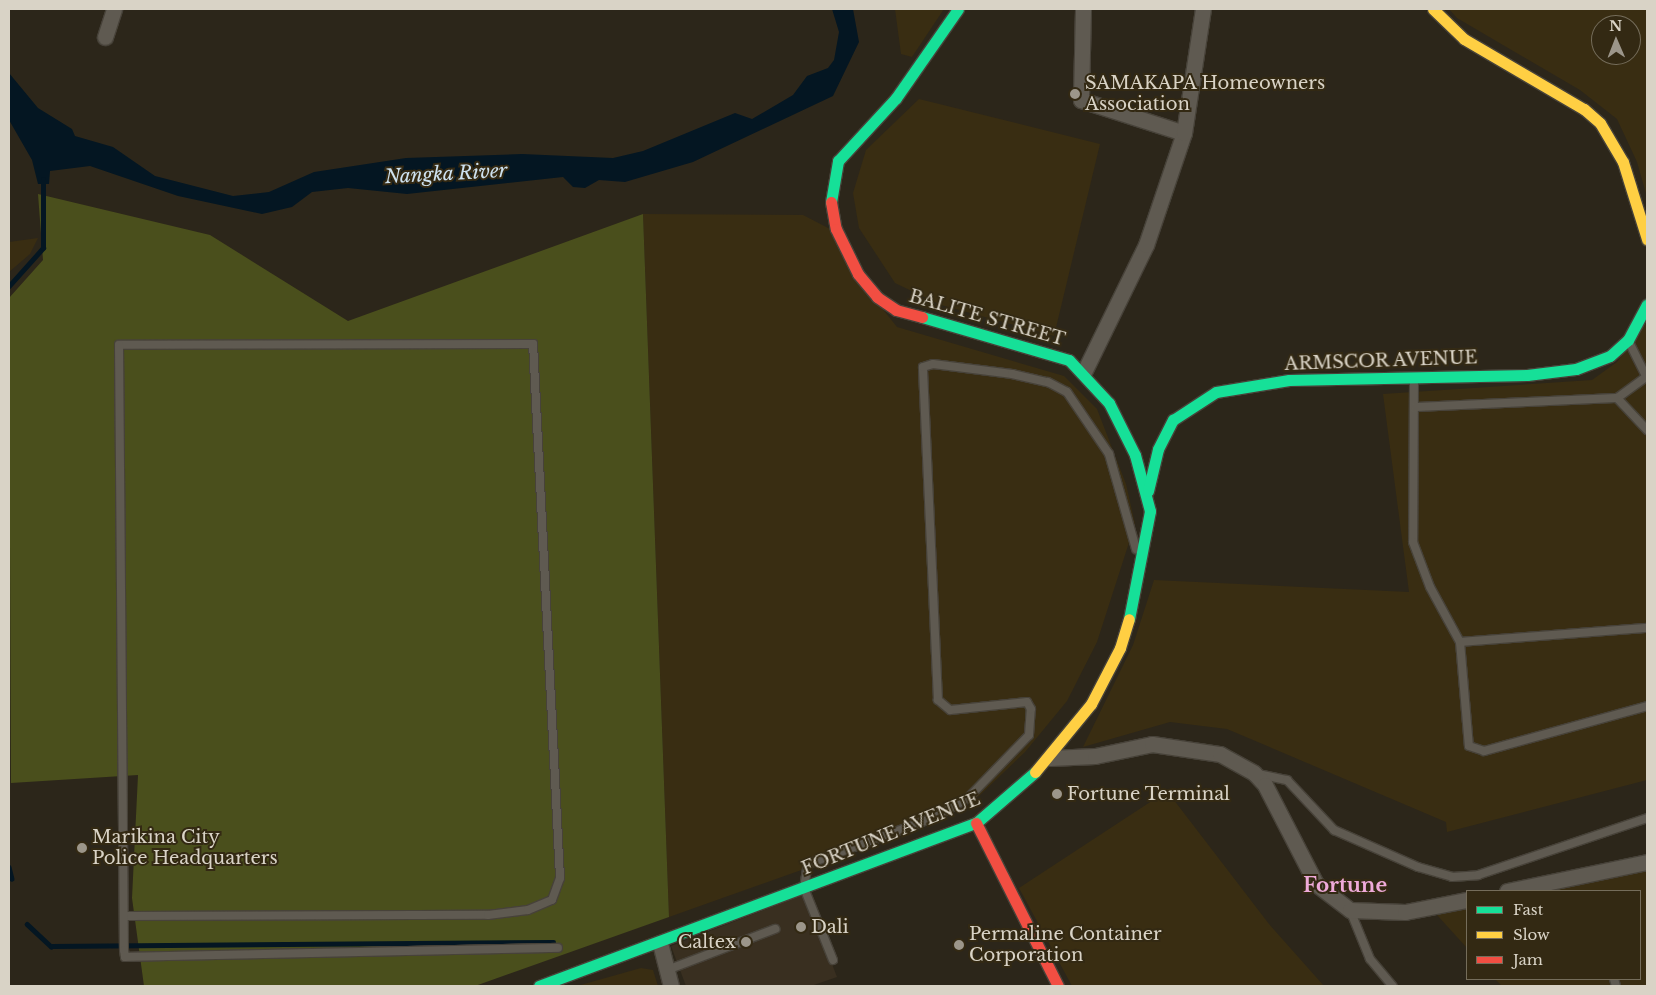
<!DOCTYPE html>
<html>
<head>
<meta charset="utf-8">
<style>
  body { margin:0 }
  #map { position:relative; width:1656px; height:995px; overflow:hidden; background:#2c261a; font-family:"Libre Baskerville",serif }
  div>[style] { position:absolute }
  .commercial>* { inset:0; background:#392f20 }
  .built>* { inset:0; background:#392d12 }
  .green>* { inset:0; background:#4a4f1c }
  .water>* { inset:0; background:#041622 }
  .stream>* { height:4.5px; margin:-2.25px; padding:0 2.25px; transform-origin:2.25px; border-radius:2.25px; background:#041622 }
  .roads { filter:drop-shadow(1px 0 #474239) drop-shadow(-1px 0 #474239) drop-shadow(0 1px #474239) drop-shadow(0 -1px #474239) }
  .lane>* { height:8px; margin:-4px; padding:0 4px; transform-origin:4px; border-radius:4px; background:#5f5a51 }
  .street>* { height:15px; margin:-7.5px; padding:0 7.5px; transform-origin:7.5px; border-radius:7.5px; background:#5f5a51 }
  .fast>* { height:11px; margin:-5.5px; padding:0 5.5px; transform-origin:5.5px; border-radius:5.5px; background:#16e098 }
  .slow>* { height:11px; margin:-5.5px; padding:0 5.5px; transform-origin:5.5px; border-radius:5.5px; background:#ffcf43 }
  .jam>* { height:11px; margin:-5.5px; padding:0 5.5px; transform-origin:5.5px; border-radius:5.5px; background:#f24e42 }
  .dots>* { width:14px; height:14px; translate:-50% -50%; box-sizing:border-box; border:2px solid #332913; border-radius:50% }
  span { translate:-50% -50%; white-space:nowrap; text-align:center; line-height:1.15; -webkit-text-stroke:4px #332913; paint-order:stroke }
  .poi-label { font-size:18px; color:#d9d3c6 }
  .left { translate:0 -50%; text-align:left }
  .right { translate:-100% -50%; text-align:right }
  .street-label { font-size:18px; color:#d9d3c6 }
  .water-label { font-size:19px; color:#cee2f0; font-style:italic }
  .quarter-label { font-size:20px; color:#eeaad9; font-weight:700 }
  .frame { position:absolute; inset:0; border:10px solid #d9d3c6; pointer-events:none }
  .legend { position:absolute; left:1466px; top:890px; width:175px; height:90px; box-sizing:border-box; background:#332913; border:1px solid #756d5b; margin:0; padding:6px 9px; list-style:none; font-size:15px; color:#d9d3c6 }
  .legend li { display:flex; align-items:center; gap:10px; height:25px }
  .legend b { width:25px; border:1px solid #756d5b }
  .north { position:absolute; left:1591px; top:15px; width:50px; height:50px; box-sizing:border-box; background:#332913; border:1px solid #756d5b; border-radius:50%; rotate:359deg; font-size:14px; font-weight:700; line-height:20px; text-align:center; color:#d9d3c6 }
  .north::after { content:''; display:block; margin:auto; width:18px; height:22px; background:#9c968a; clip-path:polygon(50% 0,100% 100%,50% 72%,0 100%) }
</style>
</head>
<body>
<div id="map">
  <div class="commercial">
    <div style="clip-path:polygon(805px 894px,837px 977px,811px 986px,686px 986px,671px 946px)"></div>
  </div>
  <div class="built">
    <div style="clip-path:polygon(895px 9px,944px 9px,912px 57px,901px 54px)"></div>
    <div style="clip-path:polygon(evenodd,1449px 9px,1647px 9px,1647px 197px,1637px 162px,1617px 119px,1580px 90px,1457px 18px,1449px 9px,1601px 25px,1631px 25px,1631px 55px,1601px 55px,1601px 25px)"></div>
    <div style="clip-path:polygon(919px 99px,1100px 144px,1054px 336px,941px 305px,895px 283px,859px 228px,853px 193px,866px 150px)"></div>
    <div style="clip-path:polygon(643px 214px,803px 215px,832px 230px,861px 282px,897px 327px,1064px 376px,1097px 409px,1126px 484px,1135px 524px,1097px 642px,1067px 701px,1025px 752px,979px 796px,931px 824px,669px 917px)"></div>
    <div style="clip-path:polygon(38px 238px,30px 254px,9px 272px,9px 242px)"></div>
    <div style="clip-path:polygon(1647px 322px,1647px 780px,1447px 832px,1446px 822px,1227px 729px,1170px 722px,1083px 747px,1133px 645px,1154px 580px,1409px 592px,1383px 394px,1592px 380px,1617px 362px)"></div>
    <div style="clip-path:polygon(1167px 791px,1269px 924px,1324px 986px,1072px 986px,1019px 888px)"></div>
    <div style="clip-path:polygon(1647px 870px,1647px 986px,1502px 986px,1495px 979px,1640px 979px,1640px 891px,1548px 891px)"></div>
    <div style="clip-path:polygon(1467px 909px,1467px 948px,1437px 915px)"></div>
    <div style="clip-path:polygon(641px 968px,653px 970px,658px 986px,577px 986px)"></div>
  </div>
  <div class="green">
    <div style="clip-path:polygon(38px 194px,210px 235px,348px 321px,643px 214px,669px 917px,475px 986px,144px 986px,132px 898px,138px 775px,11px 783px,9px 298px,43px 260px)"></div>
  </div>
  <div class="water">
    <div style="clip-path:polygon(832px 9px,853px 9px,859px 42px,833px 96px,693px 162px,625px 182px,599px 180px,585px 188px,573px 187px,563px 177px,407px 194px,348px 188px,312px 192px,292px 207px,262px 214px,178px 196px,90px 166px,50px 171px,49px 184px,38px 184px,32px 160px,9px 120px,9px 73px,38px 108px,72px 129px,75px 136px,113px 147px,155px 176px,233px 196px,269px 192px,314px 172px,406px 158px,522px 154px,613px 158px,643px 151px,735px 113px,752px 119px,793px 95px,807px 76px,828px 68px,834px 60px,839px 32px)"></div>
  </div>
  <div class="stream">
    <div style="left:9px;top:286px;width:51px;rotate:-48.2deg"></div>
    <div style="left:43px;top:248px;width:68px;rotate:-90deg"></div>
    <div style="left:9px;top:867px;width:12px;rotate:76deg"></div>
    <div style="left:27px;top:924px;width:33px;rotate:43deg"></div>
    <div style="left:51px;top:946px;width:502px;rotate:-0.46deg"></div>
  </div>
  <div class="roads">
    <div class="lane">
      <div style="left:1629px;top:342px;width:40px;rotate:63.4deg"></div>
      <div style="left:1646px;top:377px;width:36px;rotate:144deg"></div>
      <div style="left:1617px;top:398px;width:44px;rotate:46.8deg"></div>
      <div style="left:1414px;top:378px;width:164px;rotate:90.3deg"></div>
      <div style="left:1413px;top:542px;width:48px;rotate:69.3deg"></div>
      <div style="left:1430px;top:587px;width:63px;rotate:61.4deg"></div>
      <div style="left:1460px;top:642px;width:104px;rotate:85.1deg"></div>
      <div style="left:1469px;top:746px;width:16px;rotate:18deg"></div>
      <div style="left:1484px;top:751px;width:169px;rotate:-15.4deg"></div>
      <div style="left:1415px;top:407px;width:202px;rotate:-2.6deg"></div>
      <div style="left:1460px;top:642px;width:188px;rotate:-4.3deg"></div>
      <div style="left:1258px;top:774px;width:30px;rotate:12deg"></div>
      <div style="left:1287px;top:780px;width:69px;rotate:46.8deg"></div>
      <div style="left:1334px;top:830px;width:92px;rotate:23.8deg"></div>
      <div style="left:1418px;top:867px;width:35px;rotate:16deg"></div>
      <div style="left:1452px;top:877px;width:26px;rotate:-4deg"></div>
      <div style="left:1478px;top:875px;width:178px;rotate:-18.6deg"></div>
      <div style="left:1350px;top:910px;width:53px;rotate:67.8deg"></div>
      <div style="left:1370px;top:959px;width:35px;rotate:50deg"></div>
      <div style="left:127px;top:916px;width:361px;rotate:-0.2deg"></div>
      <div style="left:488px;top:915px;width:40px;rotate:-7.1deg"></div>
      <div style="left:528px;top:910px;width:26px;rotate:-23deg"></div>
      <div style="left:552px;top:900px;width:23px;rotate:-70deg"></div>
      <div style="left:560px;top:878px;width:535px;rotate:-92.89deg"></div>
      <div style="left:533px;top:344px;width:414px;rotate:179.9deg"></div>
      <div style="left:119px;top:345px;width:605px;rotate:89.53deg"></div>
      <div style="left:124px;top:950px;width:7px;rotate:82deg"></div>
      <div style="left:125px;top:957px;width:433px;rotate:-1.2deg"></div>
      <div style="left:833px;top:960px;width:78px;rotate:-111.9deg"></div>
      <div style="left:804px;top:888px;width:24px;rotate:-81deg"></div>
      <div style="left:808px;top:864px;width:135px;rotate:-20.3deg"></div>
      <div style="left:935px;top:817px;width:39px;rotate:-30deg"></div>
      <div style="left:969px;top:797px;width:86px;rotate:-45.9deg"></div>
      <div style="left:1029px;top:735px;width:26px;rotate:-86deg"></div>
      <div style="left:1031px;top:709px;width:8px;rotate:-120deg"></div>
      <div style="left:1027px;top:702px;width:77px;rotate:174.1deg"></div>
      <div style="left:950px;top:710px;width:16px;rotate:-140deg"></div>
      <div style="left:938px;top:700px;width:333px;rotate:-92.6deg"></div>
      <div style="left:923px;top:367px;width:10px;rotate:-17deg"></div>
      <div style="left:933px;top:364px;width:80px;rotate:7.2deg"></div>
      <div style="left:1012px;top:374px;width:37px;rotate:13deg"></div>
      <div style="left:1048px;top:382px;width:21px;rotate:28deg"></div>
      <div style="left:1067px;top:392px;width:75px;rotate:55.9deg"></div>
      <div style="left:1109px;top:454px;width:99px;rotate:74.1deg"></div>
      <div style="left:667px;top:970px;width:116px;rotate:-20.8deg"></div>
      <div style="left:1614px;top:979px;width:7px;rotate:74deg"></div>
    </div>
    <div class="street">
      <div style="left:1083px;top:9px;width:91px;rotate:91.3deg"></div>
      <div style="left:1081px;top:100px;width:108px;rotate:17.8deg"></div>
      <div style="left:105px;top:37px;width:29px;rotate:-72deg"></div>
      <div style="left:1084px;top:372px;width:141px;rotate:-64deg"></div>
      <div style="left:1146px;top:245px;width:118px;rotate:-71.3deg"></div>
      <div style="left:1184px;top:133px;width:125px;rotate:-81.3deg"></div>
      <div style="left:1050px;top:758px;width:45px;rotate:-2.5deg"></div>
      <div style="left:1095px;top:756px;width:58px;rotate:-11.9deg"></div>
      <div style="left:1152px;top:744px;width:69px;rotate:8.4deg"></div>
      <div style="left:1220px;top:754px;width:39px;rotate:29deg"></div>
      <div style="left:1254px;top:773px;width:16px;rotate:47deg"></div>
      <div style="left:1265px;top:785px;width:111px;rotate:62.7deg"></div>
      <div style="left:1316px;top:884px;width:43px;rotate:37.4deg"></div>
      <div style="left:1350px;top:910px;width:55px;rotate:2.1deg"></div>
      <div style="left:1405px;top:912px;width:63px;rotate:-11deg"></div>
      <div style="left:1507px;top:891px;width:143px;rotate:-11.7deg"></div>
      <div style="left:660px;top:943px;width:44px;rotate:75.7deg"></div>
    </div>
    <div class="fast">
      <div style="left:831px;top:202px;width:42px;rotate:-80.3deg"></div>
      <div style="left:838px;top:161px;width:86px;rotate:-47.4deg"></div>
      <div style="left:896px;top:98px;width:108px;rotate:-55.1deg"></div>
      <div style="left:922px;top:317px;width:153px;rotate:16.3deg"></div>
      <div style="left:1069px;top:360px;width:59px;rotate:47.1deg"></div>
      <div style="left:1109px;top:403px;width:58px;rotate:63.4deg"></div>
      <div style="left:1135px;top:455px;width:58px;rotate:75deg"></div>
      <div style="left:1150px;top:511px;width:110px;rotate:101deg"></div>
      <div style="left:1148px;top:491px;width:43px;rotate:-76.6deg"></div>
      <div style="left:1158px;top:449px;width:33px;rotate:-63deg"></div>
      <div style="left:1173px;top:420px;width:51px;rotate:-33.1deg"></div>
      <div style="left:1216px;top:392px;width:74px;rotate:-9.3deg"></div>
      <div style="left:1289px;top:380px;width:238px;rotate:-1.2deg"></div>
      <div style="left:1527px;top:375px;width:49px;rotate:-7deg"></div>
      <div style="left:1576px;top:369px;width:36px;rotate:-21deg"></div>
      <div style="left:1610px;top:356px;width:24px;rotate:-42deg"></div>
      <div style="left:1628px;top:340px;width:40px;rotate:-62deg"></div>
      <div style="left:539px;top:986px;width:466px;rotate:-20.5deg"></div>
      <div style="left:976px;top:823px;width:78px;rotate:-40.8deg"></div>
    </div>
    <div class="slow">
      <div style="left:1433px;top:9px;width:43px;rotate:44.1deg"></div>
      <div style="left:1464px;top:39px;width:139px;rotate:30.3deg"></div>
      <div style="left:1584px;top:109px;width:21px;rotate:41deg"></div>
      <div style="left:1600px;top:123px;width:45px;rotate:59.5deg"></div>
      <div style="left:1623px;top:162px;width:81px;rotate:72.7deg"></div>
      <div style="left:1035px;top:772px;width:88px;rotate:-50.5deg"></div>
      <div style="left:1091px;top:704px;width:63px;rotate:-62.6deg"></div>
      <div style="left:1120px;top:648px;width:30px;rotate:-73deg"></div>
    </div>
    <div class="jam">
      <div style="left:831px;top:202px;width:27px;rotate:80deg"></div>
      <div style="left:836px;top:229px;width:50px;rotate:63.9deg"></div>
      <div style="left:858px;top:274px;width:30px;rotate:50deg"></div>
      <div style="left:877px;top:297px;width:23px;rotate:34deg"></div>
      <div style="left:896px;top:310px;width:27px;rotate:15deg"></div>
      <div style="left:976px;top:823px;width:182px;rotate:63.3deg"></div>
    </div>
  </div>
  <div class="dots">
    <div style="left:1075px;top:94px;background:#9c968a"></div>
    <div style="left:1057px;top:794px;background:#9c968a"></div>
    <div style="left:82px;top:848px;background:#9c968a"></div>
    <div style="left:801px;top:927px;background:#9c968a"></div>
    <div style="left:746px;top:942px;background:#9c968a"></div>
    <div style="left:959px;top:945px;background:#9c968a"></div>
  </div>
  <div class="poi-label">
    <span class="left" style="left:1085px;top:94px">SAMAKAPA Homeowners<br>Association</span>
    <span class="left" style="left:1067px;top:794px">Fortune Terminal</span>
    <span class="left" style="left:92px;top:848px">Marikina City<br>Police Headquarters</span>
    <span class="left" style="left:811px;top:927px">Dali</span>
    <span class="left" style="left:969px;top:945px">Permaline Container<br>Corporation</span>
    <span class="right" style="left:736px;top:942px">Caltex</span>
  </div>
  <div class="street-label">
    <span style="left:987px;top:318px;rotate:16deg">BALITE STREET</span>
    <span style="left:1381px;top:361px;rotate:-2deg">ARMSCOR AVENUE</span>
    <span style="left:891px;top:834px;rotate:-22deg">FORTUNE AVENUE</span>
  </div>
  <div class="water-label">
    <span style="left:446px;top:174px;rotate:-3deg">Nangka River</span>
  </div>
  <div class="quarter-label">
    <span style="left:1345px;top:885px">Fortune</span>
  </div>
  <div class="frame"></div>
  <ul class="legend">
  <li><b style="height:6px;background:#16e098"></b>Fast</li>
  <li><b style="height:6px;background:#ffcf43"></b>Slow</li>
  <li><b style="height:6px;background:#f24e42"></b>Jam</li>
  </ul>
  <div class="north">N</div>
</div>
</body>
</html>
